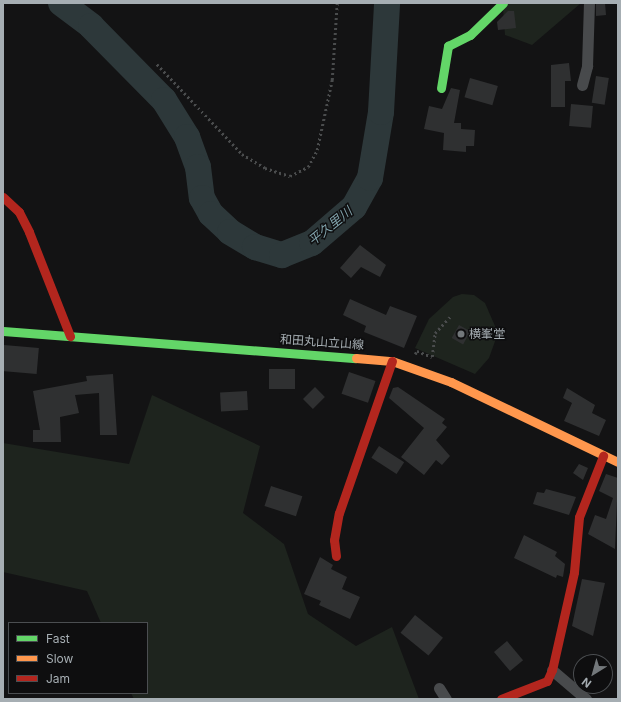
<!DOCTYPE html>
<html>
<head>
<meta charset="utf-8">
<style>
  body { margin:0 }
  #map { position:relative; width:621px; height:702px; overflow:hidden; background:#131314; font-family:Inter,"Noto Sans JP",sans-serif }
  div>[style] { position:absolute }
  .green>* { inset:0; background:#1e241e }
  .river>* { height:26px; margin:-13px; padding:0 13px; transform-origin:13px; border-radius:13px; background:#2d383a }
  .building>* { inset:0; background:#2f3031; transform-origin:0 0 }
  .path>* { height:2.5px; margin-top:-1.25px; transform-origin:0; background:repeating-linear-gradient(90deg,#4a4c4d 0 2px,transparent 0 5px) }
  .street>* { height:11px; margin:-5.5px; padding:0 5.5px; transform-origin:5.5px; border-radius:5.5px; background:#484a4c }
  .fast>* { height:9px; margin:-4.5px; padding:0 4.5px; transform-origin:4.5px; border-radius:4.5px; background:#63d668 }
  .slow>* { height:9px; margin:-4.5px; padding:0 4.5px; transform-origin:4.5px; border-radius:4.5px; background:#ff974d }
  .jam>* { height:9px; margin:-4.5px; padding:0 4.5px; transform-origin:4.5px; border-radius:4.5px; background:#b3261e }
  .dots>* { width:11px; height:11px; translate:-50% -50%; box-sizing:border-box; border:2px solid #0e0e0f; border-radius:50% }
  span { translate:-50% -50%; white-space:nowrap; text-align:center; line-height:1.15; -webkit-text-stroke:3px #0e0e0f; paint-order:stroke }
  .poi-label { font-size:12px; color:#a6aeb3 }
  .left { translate:0 -50%; text-align:left }
  .street-label { font-size:12px; color:#a6aeb3 }
  .water-label { font-size:13px; color:#80a2ab; font-style:italic }
  .frame { position:absolute; inset:0; border:4px solid #a6aeb3; pointer-events:none }
  .legend { position:absolute; left:8px; top:622px; width:140px; height:72px; box-sizing:border-box; background:#0e0e0f; border:1px solid #4b4e51; margin:0; padding:5px 7px; list-style:none; font-size:12px; color:#a6aeb3 }
  .legend li { display:flex; align-items:center; gap:8px; height:20px }
  .legend b { width:20px; border:1px solid #4b4e51 }
  .north { position:absolute; left:573px; top:654px; width:40px; height:40px; box-sizing:border-box; background:#0e0e0f; border:1px solid #4b4e51; border-radius:50%; rotate:217deg; font-size:11px; font-weight:700; line-height:16px; text-align:center; color:#a6aeb3 }
  .north::after { content:''; display:block; margin:auto; width:14px; height:18px; background:#73787b; clip-path:polygon(50% 0,100% 100%,50% 72%,0 100%) }
</style>
</head>
<body>
<div id="map">
  <div class="green">
    <div style="clip-path:polygon(507px 3px,581px 3px,532px 45px,505px 35px,503px 8px)"></div>
    <div style="clip-path:polygon(462px 294px,474px 295px,485px 303px,498px 333px,489px 358px,475px 374px,415px 348px,429px 319px,453px 297px)"></div>
    <div style="clip-path:polygon(152px 395px,260px 446px,243px 513px,284px 544px,308px 614px,356px 646px,392px 627px,419px 699px,134px 699px,131px 693px,147px 693px,147px 623px,101px 623px,87px 591px,3px 572px,3px 443px,129px 464px)"></div>
  </div>
  <div class="river">
    <div style="left:61px;top:3px;width:38px;rotate:37deg"></div>
    <div style="left:91px;top:26px;width:104px;rotate:45.4deg"></div>
    <div style="left:164px;top:100px;width:44px;rotate:58.1deg"></div>
    <div style="left:187px;top:137px;width:32px;rotate:70deg"></div>
    <div style="left:198px;top:167px;width:31px;rotate:83deg"></div>
    <div style="left:202px;top:198px;width:18px;rotate:61deg"></div>
    <div style="left:211px;top:214px;width:26px;rotate:43deg"></div>
    <div style="left:230px;top:232px;width:29px;rotate:31deg"></div>
    <div style="left:255px;top:247px;width:28px;rotate:17deg"></div>
    <div style="left:282px;top:255px;width:32px;rotate:-22deg"></div>
    <div style="left:312px;top:243px;width:55px;rotate:-40.6deg"></div>
    <div style="left:354px;top:207px;width:33px;rotate:-61deg"></div>
    <div style="left:370px;top:178px;width:67px;rotate:-80.5deg"></div>
    <div style="left:381px;top:112px;width:109px;rotate:-86.8deg"></div>
  </div>
  <div class="building">
    <div style="clip-path:polygon(596px 3px,605px 3px,606px 15px,596px 16px)"></div>
    <div style="clip-path:polygon(508px 11px,514px 11px,516px 28px,498px 30px,497px 22px)"></div>
    <div style="clip-path:polygon(569px 63px,571px 81px,565px 81px,565px 107px,551px 107px,551px 65px)"></div>
    <div style="left:596px;top:76px;width:13px;height:27px;rotate:9deg"></div>
    <div style="left:470px;top:78px;width:29px;height:20px;rotate:16deg"></div>
    <div style="clip-path:polygon(451px 88px,460px 90px,454px 123px,461px 123px,461px 129px,475px 130px,474px 146px,466px 146px,466px 152px,443px 150px,444px 133px,424px 129px,429px 106px,442px 109px)"></div>
    <div style="left:571px;top:104px;width:22px;height:22px;rotate:5deg"></div>
    <div style="clip-path:polygon(360px 245px,386px 265px,380px 277px,361px 267px,351px 278px,340px 268px)"></div>
    <div style="clip-path:polygon(350px 299px,386px 315px,390px 306px,417px 316px,404px 348px,364px 332px,366px 326px,343px 315px)"></div>
    <div style="left:459px;top:325px;width:13px;height:15px;rotate:29deg"></div>
    <div style="left:4px;top:345px;width:35px;height:26px;rotate:5deg"></div>
    <div style="left:269px;top:369px;width:26px;height:20px"></div>
    <div style="left:349px;top:372px;width:28px;height:23px;rotate:19deg"></div>
    <div style="clip-path:polygon(113px 374px,117px 435px,100px 435px,99px 393px,75px 395px,79px 413px,60px 417px,61px 442px,33px 442px,33px 430px,40px 430px,33px 391px,87px 381px,86px 376px)"></div>
    <div style="left:315px;top:387px;width:14px;height:17px;rotate:45deg"></div>
    <div style="clip-path:polygon(398px 387px,445px 419px,442px 423px,447px 427px,436px 440px,450px 456px,442px 465px,436px 460px,424px 475px,401px 457px,424px 428px,389px 398px,393px 388px)"></div>
    <div style="clip-path:polygon(567px 388px,595px 405px,592px 413px,606px 420px,599px 436px,564px 421px,572px 403px,563px 398px)"></div>
    <div style="left:247px;top:391px;width:19px;height:27px;rotate:87deg"></div>
    <div style="left:379px;top:446px;width:30px;height:14px;rotate:33deg"></div>
    <div style="clip-path:polygon(579px 464px,588px 468px,583px 480px,573px 473px)"></div>
    <div style="clip-path:polygon(606px 474px,618px 478px,615px 549px,588px 534px,595px 515px,606px 519px,613px 498px,599px 491px)"></div>
    <div style="left:271px;top:486px;width:33px;height:21px;rotate:18deg"></div>
    <div style="clip-path:polygon(546px 489px,576px 497px,569px 515px,533px 504px,537px 492px,544px 493px)"></div>
    <div style="clip-path:polygon(524px 535px,557px 552px,555px 556px,565px 564px,563px 577px,557px 575px,556px 578px,514px 558px)"></div>
    <div style="clip-path:polygon(320px 557px,333px 565px,331px 569px,347px 577px,342px 589px,360px 597px,350px 619px,319px 605px,321px 601px,304px 594px)"></div>
    <div style="clip-path:polygon(582px 579px,605px 583px,593px 636px,572px 626px)"></div>
    <div style="left:415px;top:615px;width:36px;height:23px;rotate:39deg"></div>
    <div style="left:507px;top:641px;width:25px;height:17px;rotate:50deg"></div>
  </div>
  <div class="path">
    <div style="left:157px;top:64px;width:124px;rotate:46.6deg"></div>
    <div style="left:242px;top:154px;width:27px;rotate:31deg"></div>
    <div style="left:265px;top:168px;width:26px;rotate:18deg"></div>
    <div style="left:290px;top:176px;width:20px;rotate:-27deg"></div>
    <div style="left:308px;top:167px;width:19px;rotate:-62deg"></div>
    <div style="left:317px;top:150px;width:72px;rotate:-77.9deg"></div>
    <div style="left:332px;top:80px;width:77px;rotate:-86.3deg"></div>
    <div style="left:415px;top:354px;width:4px;rotate:-56deg"></div>
    <div style="left:417px;top:351px;width:16px;rotate:22deg"></div>
    <div style="left:432px;top:357px;width:24px;rotate:-83deg"></div>
    <div style="left:435px;top:333px;width:22px;rotate:-47deg"></div>
  </div>
  <div class="street">
    <div style="left:582px;top:85px;width:20px;rotate:-75deg"></div>
    <div style="left:587px;top:66px;width:63px;rotate:-88.2deg"></div>
    <div style="left:552px;top:670px;width:45px;rotate:40.5deg"></div>
    <div style="left:439px;top:688px;width:13px;rotate:58deg"></div>
  </div>
  <div class="fast">
    <div style="left:441px;top:88px;width:43px;rotate:-80.5deg"></div>
    <div style="left:448px;top:46px;width:25px;rotate:-27deg"></div>
    <div style="left:470px;top:35px;width:46px;rotate:-44.1deg"></div>
    <div style="left:3px;top:331px;width:354px;rotate:4.4deg"></div>
  </div>
  <div class="slow">
    <div style="left:356px;top:358px;width:36px;rotate:5deg"></div>
    <div style="left:392px;top:361px;width:63px;rotate:19.6deg"></div>
    <div style="left:451px;top:382px;width:185px;rotate:25.6deg"></div>
  </div>
  <div class="jam">
    <div style="left:3px;top:197px;width:22px;rotate:43deg"></div>
    <div style="left:19px;top:212px;width:22px;rotate:63deg"></div>
    <div style="left:29px;top:232px;width:112px;rotate:68.5deg"></div>
    <div style="left:336px;top:556px;width:16px;rotate:-97deg"></div>
    <div style="left:334px;top:540px;width:27px;rotate:-80deg"></div>
    <div style="left:339px;top:513px;width:161px;rotate:-70.8deg"></div>
    <div style="left:501px;top:699px;width:49px;rotate:-21.4deg"></div>
    <div style="left:547px;top:681px;width:12px;rotate:-66deg"></div>
    <div style="left:552px;top:670px;width:100px;rotate:-77.3deg"></div>
    <div style="left:574px;top:572px;width:55px;rotate:-84.8deg"></div>
    <div style="left:579px;top:517px;width:66px;rotate:-68.5deg"></div>
  </div>
  <div class="dots">
    <div style="left:461px;top:334px;background:#73787b"></div>
  </div>
  <div class="poi-label">
    <span class="left" style="left:469px;top:334px">横峯堂</span>
  </div>
  <div class="street-label">
    <span style="left:322px;top:342px;rotate:4deg">和田丸山立山線</span>
  </div>
  <div class="water-label">
    <span style="left:330px;top:226px;rotate:-39deg">平久里川</span>
  </div>
  <div class="frame"></div>
  <ul class="legend">
  <li><b style="height:5px;background:#63d668"></b>Fast</li>
  <li><b style="height:5px;background:#ff974d"></b>Slow</li>
  <li><b style="height:5px;background:#b3261e"></b>Jam</li>
  </ul>
  <div class="north">N</div>
</div>
</body>
</html>
